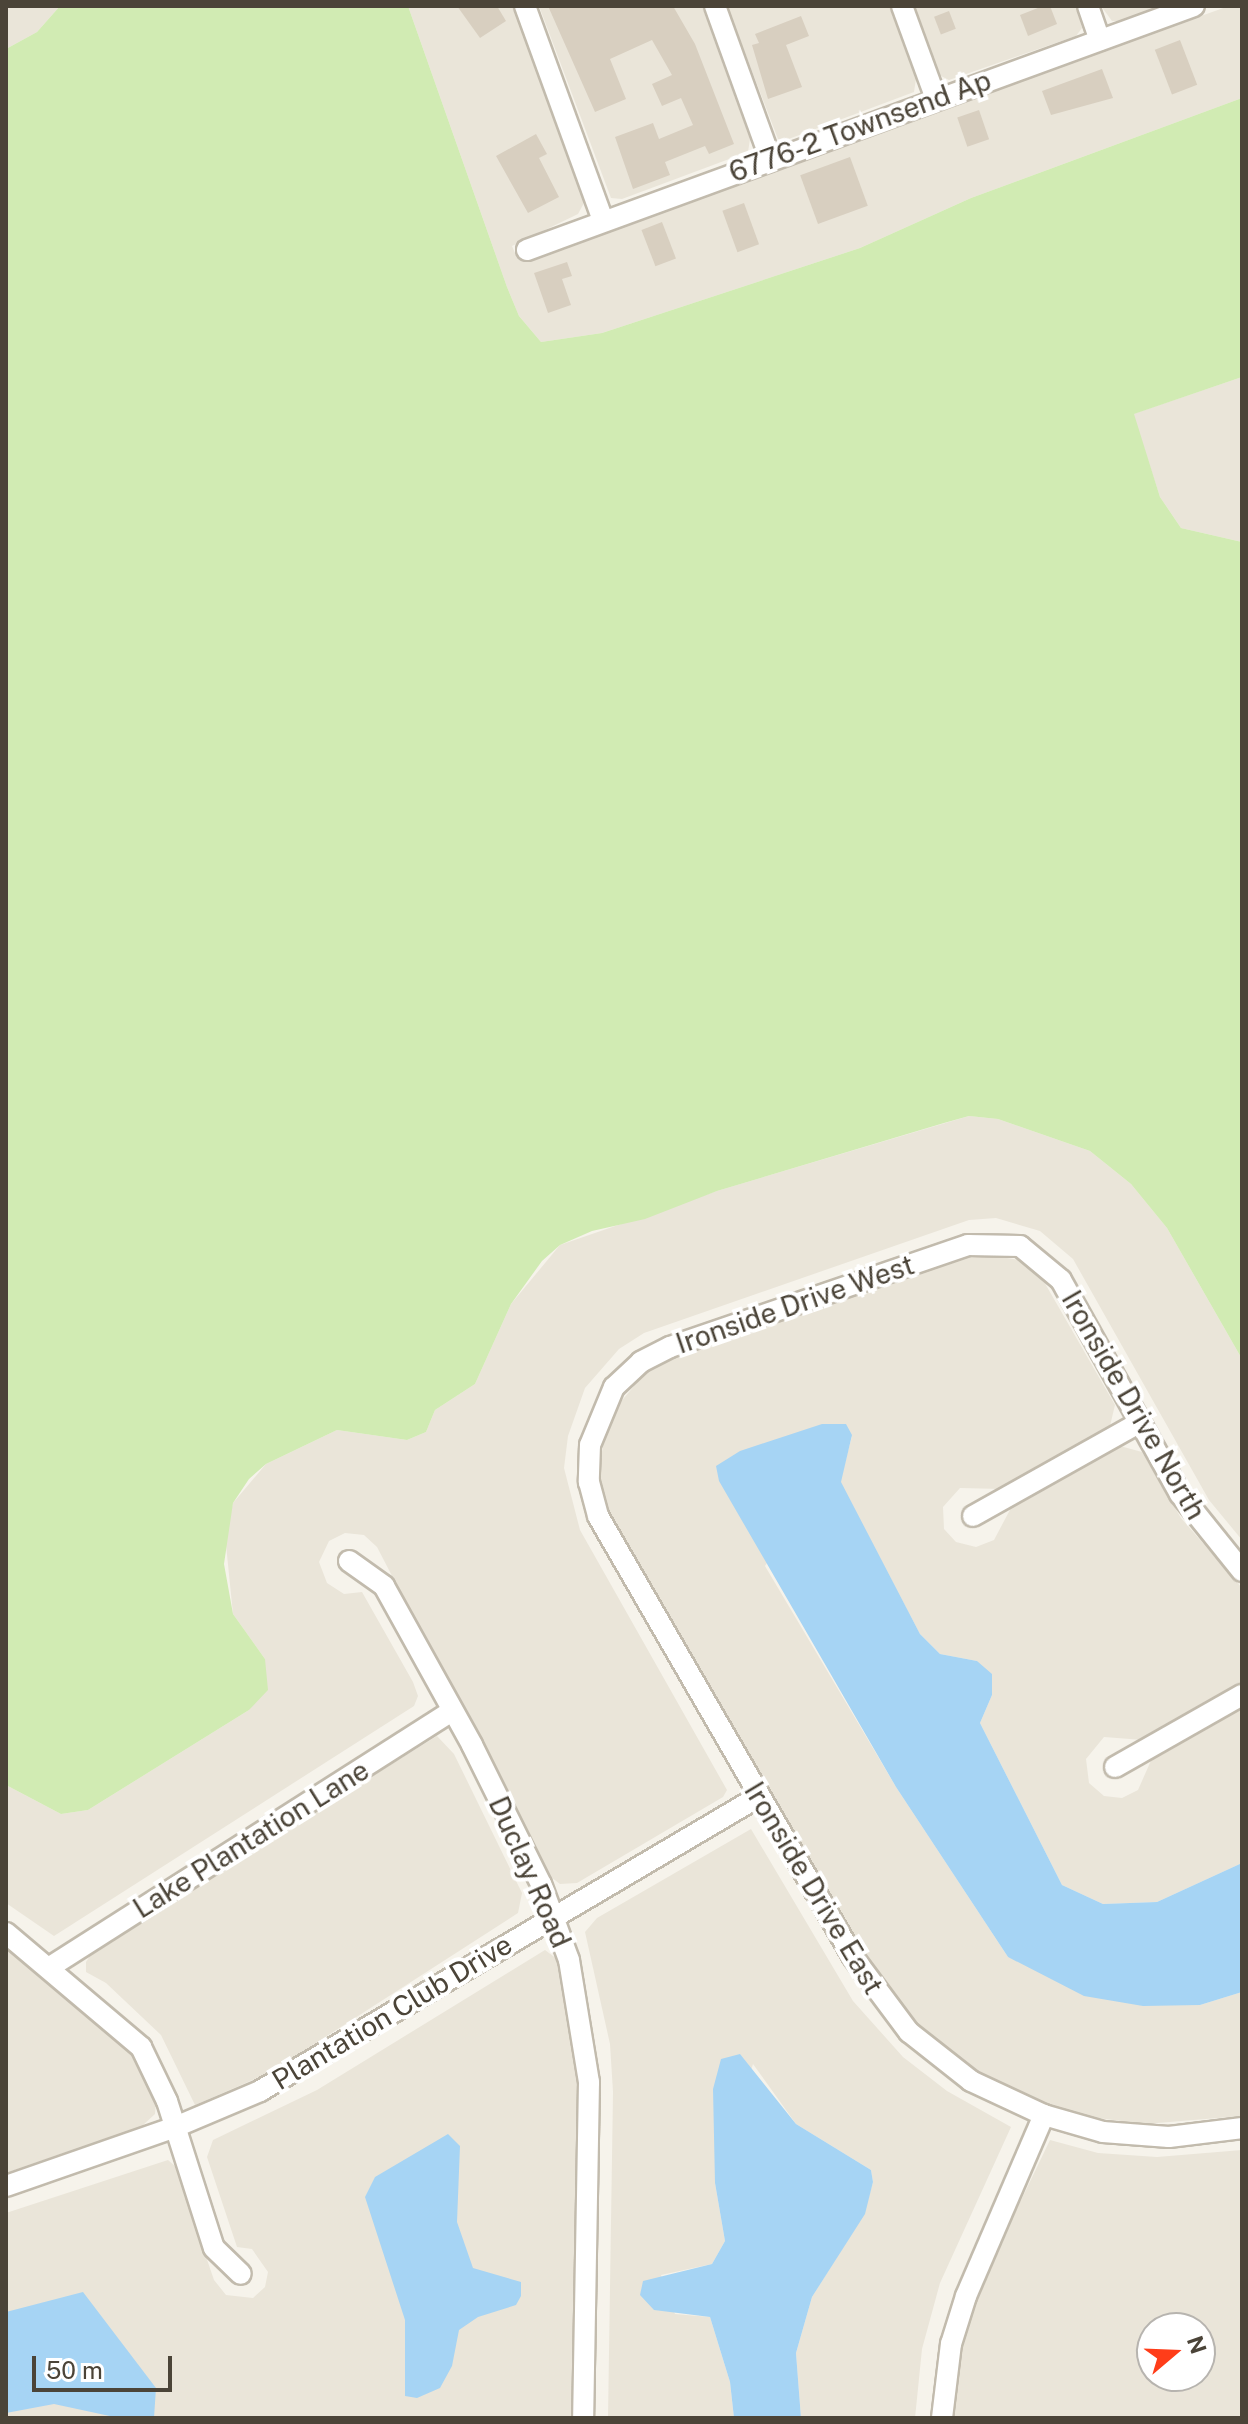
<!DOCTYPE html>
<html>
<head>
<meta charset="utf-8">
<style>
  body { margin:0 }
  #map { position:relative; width:1248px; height:2424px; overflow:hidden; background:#f6f3eb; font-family:"Public Sans",sans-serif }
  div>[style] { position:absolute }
  .residential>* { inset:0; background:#eae5d9 }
  .green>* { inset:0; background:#d1ebb3 }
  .water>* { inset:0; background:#a6d4f4 }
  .building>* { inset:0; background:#d8cfc0; transform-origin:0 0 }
  .roads { filter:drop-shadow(2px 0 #c2bbad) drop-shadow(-2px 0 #c2bbad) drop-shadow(0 2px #c2bbad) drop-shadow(0 -2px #c2bbad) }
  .minor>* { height:20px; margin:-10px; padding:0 10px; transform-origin:10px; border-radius:10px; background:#fff }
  span { translate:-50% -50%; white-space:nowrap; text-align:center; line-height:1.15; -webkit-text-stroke:8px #fff; paint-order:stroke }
  .street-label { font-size:28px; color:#4b4438 }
  .frame { position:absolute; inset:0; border:8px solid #4b4438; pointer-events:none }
  .north { position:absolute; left:1136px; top:2312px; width:80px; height:80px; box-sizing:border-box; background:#fff; border:2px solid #b7b4af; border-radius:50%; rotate:71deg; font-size:22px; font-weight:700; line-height:32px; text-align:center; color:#4b4438 }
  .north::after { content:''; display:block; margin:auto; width:28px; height:36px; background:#ff3d19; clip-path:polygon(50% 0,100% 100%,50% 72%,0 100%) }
  .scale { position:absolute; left:32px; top:2356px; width:140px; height:36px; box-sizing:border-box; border:4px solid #4b4438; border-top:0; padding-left:10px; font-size:24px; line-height:28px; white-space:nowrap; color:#4b4438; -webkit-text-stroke:6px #fff; paint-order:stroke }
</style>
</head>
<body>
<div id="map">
  <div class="residential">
    <div style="clip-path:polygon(6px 6px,60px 6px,37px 32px,6px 49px)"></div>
    <div style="clip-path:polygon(408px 6px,515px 6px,585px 201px,578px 214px,512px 246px,518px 260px,1229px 6px,1242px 6px,1242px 98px,971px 198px,860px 248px,602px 333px,541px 342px,519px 316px,507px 287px)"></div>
    <div style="clip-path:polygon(539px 6px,702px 6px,750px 139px,748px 152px,622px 199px,611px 198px)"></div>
    <div style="clip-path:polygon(727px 6px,889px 6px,916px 79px,914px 92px,786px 140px,778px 139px)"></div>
    <div style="clip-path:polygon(914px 6px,1077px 6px,1082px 28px,1076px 36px,949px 80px,939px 75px)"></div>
    <div style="clip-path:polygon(1101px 6px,1160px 6px,1119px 21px,1112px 21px)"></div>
    <div style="clip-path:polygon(1242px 377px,1242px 542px,1181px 528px,1160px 497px,1133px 414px)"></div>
    <div style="clip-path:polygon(969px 1116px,998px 1119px,1090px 1151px,1131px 1184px,1167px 1228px,1242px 1359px,1242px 1540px,1209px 1500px,1073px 1259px,1040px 1231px,996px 1218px,969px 1220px,644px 1333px,619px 1349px,585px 1388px,568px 1436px,564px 1468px,580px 1530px,727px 1790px,723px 1797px,577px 1883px,560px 1884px,547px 1874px,377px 1547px,364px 1535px,345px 1533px,329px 1541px,319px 1562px,327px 1583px,344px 1594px,362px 1592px,413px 1682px,418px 1696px,414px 1706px,54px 1936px,6px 1903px,6px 1785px,61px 1814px,88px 1810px,249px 1710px,265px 1659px,233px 1614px,225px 1535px,233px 1503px,266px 1464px,337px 1430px,407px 1440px,426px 1432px,435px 1410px,475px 1384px,511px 1304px,560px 1245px,717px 1191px)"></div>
    <div style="clip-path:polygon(976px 1253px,1020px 1260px,1039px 1273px,1115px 1405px,1109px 1430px,1002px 1489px,960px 1488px,943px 1507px,944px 1529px,956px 1542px,976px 1547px,994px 1540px,1012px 1506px,1120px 1446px,1142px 1452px,1181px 1518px,1242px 1588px,1242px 1683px,1143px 1740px,1104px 1737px,1086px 1759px,1089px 1783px,1104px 1796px,1122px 1798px,1138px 1790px,1153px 1756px,1242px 1707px,1242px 1863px,1157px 1902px,1103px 1904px,1062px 1885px,980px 1723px,992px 1695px,977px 1661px,940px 1654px,920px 1634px,840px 1482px,852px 1436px,765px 1566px,896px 1787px,1008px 1957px,1200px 2005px,1242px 1992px,1242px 2116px,1145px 2124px,1082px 2116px,1025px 2096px,965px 2064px,915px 2022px,876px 1976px,607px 1511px,598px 1479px,607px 1418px,646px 1372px,673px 1357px)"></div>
    <div style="clip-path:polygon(437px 1736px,454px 1754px,522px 1893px,518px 1913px,271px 2072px,195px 2105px,161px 2035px,106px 1983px,86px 1972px,86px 1962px,95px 1948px)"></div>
    <div style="clip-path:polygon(751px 1829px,853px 2001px,903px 2057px,947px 2091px,1011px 2127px,940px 2283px,922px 2349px,915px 2418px,801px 2418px,796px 2353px,812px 2297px,864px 2214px,873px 2182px,871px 2170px,796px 2124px,753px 2064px,715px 2183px,725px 2241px,712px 2264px,661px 2275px,675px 2314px,710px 2317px,730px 2382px,734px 2418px,608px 2418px,613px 2092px,610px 2044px,585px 1932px,597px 1918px)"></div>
    <div style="clip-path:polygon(6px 1944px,136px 2055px,156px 2101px,155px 2114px,142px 2126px,6px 2173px)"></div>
    <div style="clip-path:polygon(545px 1950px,557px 1959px,572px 2023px,579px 2085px,571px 2418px,6px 2418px,6px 2213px,168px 2160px,175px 2166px,214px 2280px,226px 2295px,253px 2298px,265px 2287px,268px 2272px,252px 2249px,237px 2247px,207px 2157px,213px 2140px,317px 2090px)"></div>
    <div style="clip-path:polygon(evenodd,1050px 2140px,1098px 2153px,1157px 2157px,1242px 2150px,1242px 2418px,952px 2418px,960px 2350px,974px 2298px,1050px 2140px,1152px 2328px,1200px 2328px,1200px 2376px,1152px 2376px,1152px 2328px)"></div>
  </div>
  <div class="green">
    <div style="clip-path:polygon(60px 6px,408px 6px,507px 287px,519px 316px,541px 342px,602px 333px,860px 248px,971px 198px,1242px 98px,1242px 377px,1134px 414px,1160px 497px,1181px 528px,1242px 542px,1242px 1359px,1167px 1228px,1131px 1184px,1090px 1151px,998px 1119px,969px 1116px,944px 1123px,717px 1191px,645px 1219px,592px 1231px,560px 1245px,542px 1261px,511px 1304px,475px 1384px,435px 1410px,426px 1432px,407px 1440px,337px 1430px,266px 1464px,249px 1479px,233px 1503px,224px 1564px,233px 1614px,265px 1659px,268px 1690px,249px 1710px,88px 1810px,61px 1814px,6px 1785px,6px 49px,37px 32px)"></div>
  </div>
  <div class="water">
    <div style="clip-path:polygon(822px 1424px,846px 1424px,852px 1435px,841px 1482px,920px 1634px,940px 1654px,977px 1661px,992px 1674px,992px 1695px,980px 1723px,1062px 1885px,1103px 1904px,1157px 1902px,1242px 1863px,1242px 1992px,1200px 2005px,1143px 2006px,1084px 1996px,1008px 1957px,896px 1787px,719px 1481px,716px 1466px,740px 1451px)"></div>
    <div style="clip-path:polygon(740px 2054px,796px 2124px,871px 2170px,873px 2182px,865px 2214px,812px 2297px,796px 2353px,801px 2418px,734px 2418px,730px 2382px,710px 2317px,654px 2310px,640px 2295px,643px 2281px,712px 2264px,725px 2241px,715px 2183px,713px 2089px,721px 2059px)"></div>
    <div style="clip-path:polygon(448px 2134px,460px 2146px,457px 2222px,473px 2268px,521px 2282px,521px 2296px,516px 2305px,478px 2317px,459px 2330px,452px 2366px,440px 2388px,417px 2398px,405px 2396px,405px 2320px,365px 2197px,375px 2177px)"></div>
    <div style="clip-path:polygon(83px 2292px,156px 2388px,154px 2418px,119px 2418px,54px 2404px,6px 2413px,6px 2312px)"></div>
  </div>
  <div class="building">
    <div style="clip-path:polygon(457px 6px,497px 6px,506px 21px,480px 38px)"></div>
    <div style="clip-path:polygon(548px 6px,673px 6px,695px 44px,734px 144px,709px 154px,705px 146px,665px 162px,670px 175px,633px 189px,615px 137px,653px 123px,659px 139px,693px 125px,681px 98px,662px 106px,652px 84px,672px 75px,652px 40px,610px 59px,626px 99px,595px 112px)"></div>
    <div style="clip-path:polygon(1043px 6px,1050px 6px,1057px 24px,1028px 36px,1020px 15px)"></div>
    <div style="left:949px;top:11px;width:19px;height:16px;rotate:69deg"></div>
    <div style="clip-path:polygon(801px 16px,809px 36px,786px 45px,802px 87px,768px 99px,752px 45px,759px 43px,755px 34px)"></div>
    <div style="left:1180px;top:40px;width:48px;height:27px;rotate:69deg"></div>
    <div style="clip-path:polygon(1102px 69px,1113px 98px,1051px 115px,1042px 91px)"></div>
    <div style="left:979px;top:110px;width:31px;height:23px;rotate:71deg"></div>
    <div style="clip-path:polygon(536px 134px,547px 154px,539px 158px,559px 197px,528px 213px,496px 156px)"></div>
    <div style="left:850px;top:157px;width:52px;height:53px;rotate:70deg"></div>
    <div style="left:744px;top:203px;width:44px;height:23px;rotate:70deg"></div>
    <div style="left:662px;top:222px;width:39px;height:22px;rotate:69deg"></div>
    <div style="clip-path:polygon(567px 262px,572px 276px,562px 279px,571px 305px,548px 313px,534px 273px)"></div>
  </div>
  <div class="roads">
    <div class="minor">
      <div style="left:525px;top:6px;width:226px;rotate:70deg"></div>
      <div style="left:715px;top:6px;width:162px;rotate:70.1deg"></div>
      <div style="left:902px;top:6px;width:99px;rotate:69.9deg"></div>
      <div style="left:1088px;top:6px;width:36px;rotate:71deg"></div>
      <div style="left:527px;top:250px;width:710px;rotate:-20.09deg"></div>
      <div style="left:973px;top:1516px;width:190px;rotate:-29.3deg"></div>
      <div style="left:349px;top:1561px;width:43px;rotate:35.5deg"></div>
      <div style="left:384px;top:1586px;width:182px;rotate:61deg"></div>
      <div style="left:472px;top:1745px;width:155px;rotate:63.6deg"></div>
      <div style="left:541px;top:1884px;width:81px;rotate:69.8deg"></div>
      <div style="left:569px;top:1960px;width:124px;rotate:80.7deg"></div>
      <div style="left:589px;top:2082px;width:336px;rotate:91deg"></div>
      <div style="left:1242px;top:1571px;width:99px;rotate:-128.8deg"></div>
      <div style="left:1180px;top:1494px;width:245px;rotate:-119.1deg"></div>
      <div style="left:1061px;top:1280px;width:53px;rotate:-140.3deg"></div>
      <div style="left:1020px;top:1246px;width:52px;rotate:-178.9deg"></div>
      <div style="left:968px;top:1245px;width:315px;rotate:161.1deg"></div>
      <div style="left:670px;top:1347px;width:33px;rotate:153deg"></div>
      <div style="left:641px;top:1362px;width:37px;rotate:137deg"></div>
      <div style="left:614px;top:1387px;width:63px;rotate:112.5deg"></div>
      <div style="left:590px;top:1445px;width:37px;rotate:92deg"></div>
      <div style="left:589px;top:1482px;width:35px;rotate:75deg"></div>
      <div style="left:598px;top:1516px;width:509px;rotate:59.96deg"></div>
      <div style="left:853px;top:1957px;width:94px;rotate:53.3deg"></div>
      <div style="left:909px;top:2032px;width:79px;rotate:38.3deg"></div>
      <div style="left:971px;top:2081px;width:81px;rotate:25deg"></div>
      <div style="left:1044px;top:2115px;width:61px;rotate:16.1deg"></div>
      <div style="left:1103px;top:2132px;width:66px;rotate:4.3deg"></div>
      <div style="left:1169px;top:2137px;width:74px;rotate:-7deg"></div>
      <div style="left:1115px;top:1767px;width:146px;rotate:-29.6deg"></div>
      <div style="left:6px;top:1933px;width:177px;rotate:40.2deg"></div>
      <div style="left:141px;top:2047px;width:60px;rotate:64.3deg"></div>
      <div style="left:167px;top:2101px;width:154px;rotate:72.3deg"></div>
      <div style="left:214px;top:2248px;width:37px;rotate:44deg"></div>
      <div style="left:50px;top:1967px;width:477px;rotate:-32.5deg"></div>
      <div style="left:6px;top:2186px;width:177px;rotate:-19.2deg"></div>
      <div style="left:173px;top:2128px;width:95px;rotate:-23deg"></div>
      <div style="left:260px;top:2091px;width:578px;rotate:-30.56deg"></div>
      <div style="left:942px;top:2418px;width:75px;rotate:-83.1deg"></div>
      <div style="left:951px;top:2344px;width:50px;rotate:-72.6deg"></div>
      <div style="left:966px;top:2296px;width:197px;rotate:-66.7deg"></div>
    </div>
  </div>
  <div class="street-label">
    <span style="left:860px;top:126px;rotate:-20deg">6776-2 Townsend Ap</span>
    <span style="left:795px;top:1304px;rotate:-19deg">Ironside Drive West</span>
    <span style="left:1134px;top:1405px;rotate:60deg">Ironside Drive North</span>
    <span style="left:251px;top:1839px;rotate:-32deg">Lake Plantation Lane</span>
    <span style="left:530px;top:1872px;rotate:66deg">Duclay Road</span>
    <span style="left:814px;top:1888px;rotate:59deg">Ironside Drive East</span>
    <span style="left:392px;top:2012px;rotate:-31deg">Plantation Club Drive</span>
  </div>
  <div class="frame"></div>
  <div class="north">N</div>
  <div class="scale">50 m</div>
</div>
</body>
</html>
